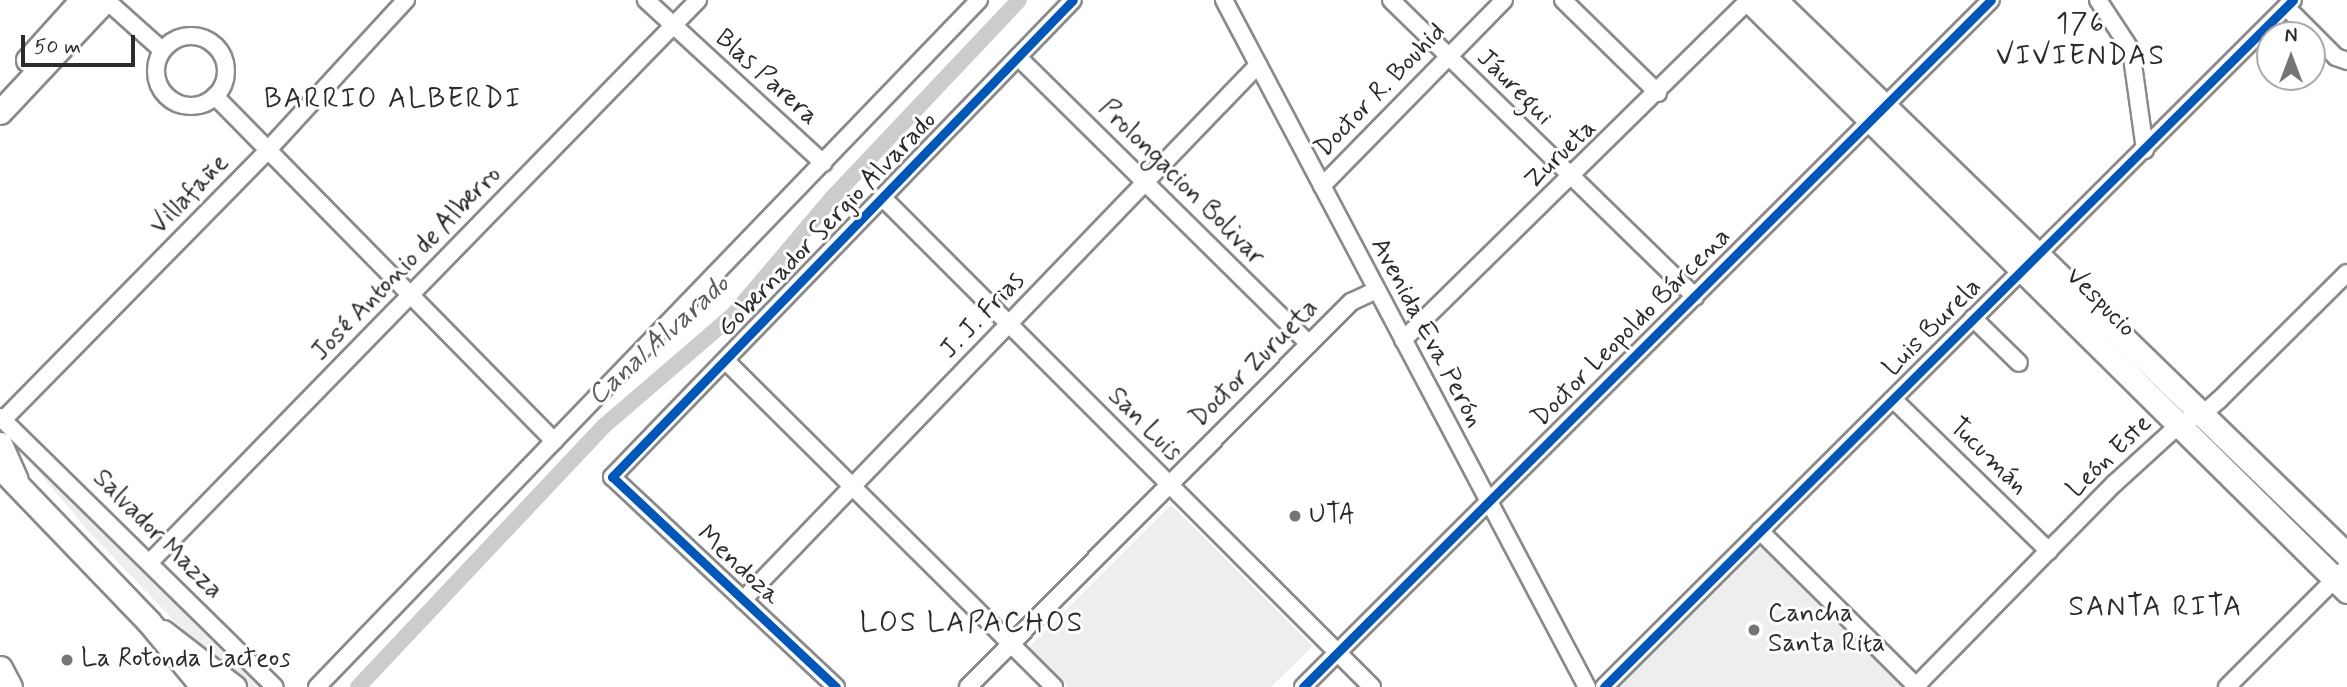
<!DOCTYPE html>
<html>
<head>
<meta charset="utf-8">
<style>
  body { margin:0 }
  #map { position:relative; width:2347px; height:687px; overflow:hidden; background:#fff; font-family:Mynerve,sans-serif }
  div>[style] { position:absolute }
  .built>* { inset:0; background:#eee }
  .canal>* { height:16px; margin:-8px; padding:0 8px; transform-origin:8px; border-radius:8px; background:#ccc }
  .roads { filter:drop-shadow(2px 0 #8a8a8a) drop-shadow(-2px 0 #8a8a8a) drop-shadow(0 2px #8a8a8a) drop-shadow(0 -2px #8a8a8a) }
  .street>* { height:16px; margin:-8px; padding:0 8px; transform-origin:8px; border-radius:8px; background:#fff }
  .street>.ring { margin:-8px; padding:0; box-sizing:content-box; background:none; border:16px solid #fff; border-radius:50% }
  .secondary>* { height:23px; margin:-11.5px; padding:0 11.5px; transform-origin:11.5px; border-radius:11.5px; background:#fff }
  .cycleway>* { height:9px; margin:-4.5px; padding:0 4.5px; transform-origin:4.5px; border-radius:4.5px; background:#0057b8 }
  .dots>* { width:19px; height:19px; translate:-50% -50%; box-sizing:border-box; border:4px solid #fff; border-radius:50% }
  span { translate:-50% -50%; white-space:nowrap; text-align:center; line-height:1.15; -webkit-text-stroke:6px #fff; paint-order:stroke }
  .street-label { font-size:26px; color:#2b2b2b }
  .poi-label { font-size:26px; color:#2b2b2b }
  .left { translate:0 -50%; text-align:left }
  .neighbourhood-label { font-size:28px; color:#2b2b2b; letter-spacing:2px }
  .water-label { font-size:28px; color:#5c5c5c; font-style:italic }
  .north { position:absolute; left:2256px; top:21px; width:70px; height:70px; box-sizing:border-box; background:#fff; border:2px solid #aaa; border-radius:50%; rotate:0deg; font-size:19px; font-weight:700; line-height:28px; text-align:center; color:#2b2b2b }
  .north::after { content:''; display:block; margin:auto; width:24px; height:32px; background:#757575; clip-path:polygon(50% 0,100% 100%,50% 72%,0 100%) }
  .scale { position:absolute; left:21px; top:35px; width:114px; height:32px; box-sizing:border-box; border:4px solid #2b2b2b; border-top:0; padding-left:9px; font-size:21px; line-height:24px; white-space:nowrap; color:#2b2b2b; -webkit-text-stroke:5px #fff; paint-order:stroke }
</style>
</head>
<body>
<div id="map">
  <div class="built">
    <div style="clip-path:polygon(22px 452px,149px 575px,259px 687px,246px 687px,183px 630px,89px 532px)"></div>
    <div style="clip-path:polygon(1171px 505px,1313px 646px,1271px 687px,1068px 687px,1028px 648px)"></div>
    <div style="clip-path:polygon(1761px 542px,1909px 681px,1903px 687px,1616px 687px)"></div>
  </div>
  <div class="canal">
    <div style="left:358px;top:687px;width:359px;rotate:-46.7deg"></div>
    <div style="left:604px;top:426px;width:172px;rotate:-40.7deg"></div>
    <div style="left:734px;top:314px;width:152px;rotate:-49.8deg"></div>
    <div style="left:832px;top:198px;width:272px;rotate:-46.6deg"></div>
  </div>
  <div class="roads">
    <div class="street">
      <div style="left:106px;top:0;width:75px;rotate:41.8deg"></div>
      <div style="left:646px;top:0;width:241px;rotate:42.6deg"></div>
      <div style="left:1224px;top:0;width:777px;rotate:62.15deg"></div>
      <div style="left:1391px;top:0;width:425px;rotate:44.3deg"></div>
      <div style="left:1563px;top:0;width:133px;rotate:44.4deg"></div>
      <div style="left:2098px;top:0;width:60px;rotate:56.6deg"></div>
      <div style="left:2131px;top:50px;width:101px;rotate:82deg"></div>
      <div style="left:2286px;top:7px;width:71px;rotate:45deg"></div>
      <div style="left:2336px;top:57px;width:12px;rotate:20deg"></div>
      <div class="ring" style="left:156px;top:36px;width:54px;height:54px"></div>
      <div style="left:1018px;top:57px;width:409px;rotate:44.6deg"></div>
      <div style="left:215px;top:96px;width:484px;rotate:45.5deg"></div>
      <div style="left:1322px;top:186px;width:260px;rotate:-45.6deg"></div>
      <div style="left:882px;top:197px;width:693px;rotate:45deg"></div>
      <div style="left:1973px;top:318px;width:64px;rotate:44.4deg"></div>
      <div style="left:1403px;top:340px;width:485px;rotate:-44.5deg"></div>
      <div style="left:727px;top:362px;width:461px;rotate:44.8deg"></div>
      <div style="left:1893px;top:399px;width:218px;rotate:44.3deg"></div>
      <div style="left:0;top:417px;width:385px;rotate:44.5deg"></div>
      <div style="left:4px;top:419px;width:374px;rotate:-45.5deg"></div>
      <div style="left:266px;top:152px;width:207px;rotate:-47.4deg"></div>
      <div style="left:1760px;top:531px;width:221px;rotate:44.8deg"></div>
      <div style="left:150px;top:562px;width:785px;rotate:-45.72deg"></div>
      <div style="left:743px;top:600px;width:743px;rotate:-46.09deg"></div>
      <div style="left:317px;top:687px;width:954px;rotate:-46.06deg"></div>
      <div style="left:836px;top:687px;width:307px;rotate:-136.8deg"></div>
      <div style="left:612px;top:477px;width:663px;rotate:-45.98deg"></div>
      <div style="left:968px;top:687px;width:543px;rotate:-45.15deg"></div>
      <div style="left:1351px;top:302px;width:26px;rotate:-25deg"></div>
      <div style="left:1303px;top:687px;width:972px;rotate:-44.96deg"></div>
      <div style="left:1604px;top:687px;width:973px;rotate:-44.92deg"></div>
      <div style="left:1915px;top:687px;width:286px;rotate:-45.6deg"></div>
      <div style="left:2115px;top:483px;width:89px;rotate:-42.3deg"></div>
      <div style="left:2181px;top:423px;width:25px;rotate:-23deg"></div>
      <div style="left:2204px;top:413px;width:20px;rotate:-41deg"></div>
      <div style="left:2219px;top:400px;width:180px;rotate:-44.8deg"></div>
      <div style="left:2227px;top:687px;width:170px;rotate:-45deg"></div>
    </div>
    <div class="secondary">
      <div style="left:1749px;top:0;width:841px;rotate:44.66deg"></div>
      <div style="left:1775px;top:0;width:797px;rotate:44.14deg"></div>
      <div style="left:28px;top:60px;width:81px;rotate:-48deg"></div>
      <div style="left:0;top:112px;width:154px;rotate:-46.8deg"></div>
      <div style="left:0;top:444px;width:39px;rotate:66deg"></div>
      <div style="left:0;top:467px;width:215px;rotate:46.1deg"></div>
      <div style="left:149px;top:622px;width:85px;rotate:50.3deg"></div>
      <div style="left:163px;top:632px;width:90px;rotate:37.8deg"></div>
      <div style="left:0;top:668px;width:21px;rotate:62deg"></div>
    </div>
  </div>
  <div class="cycleway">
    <div style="left:836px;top:687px;width:307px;rotate:-136.8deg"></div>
    <div style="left:612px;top:477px;width:663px;rotate:-45.98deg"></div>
    <div style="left:1303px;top:687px;width:972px;rotate:-44.96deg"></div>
    <div style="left:1604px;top:687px;width:973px;rotate:-44.92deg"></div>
  </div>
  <div class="dots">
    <div style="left:1295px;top:516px;background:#757575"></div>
    <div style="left:1754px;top:630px;background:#757575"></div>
    <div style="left:67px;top:660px;background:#757575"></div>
  </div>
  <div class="street-label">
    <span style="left:766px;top:78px;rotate:42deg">Blas Parera</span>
    <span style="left:1514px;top:88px;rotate:45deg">Jáuregui</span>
    <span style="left:1381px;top:91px;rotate:-46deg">Doctor R. Bouhid</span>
    <span style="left:1561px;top:155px;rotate:-44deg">Zurueta</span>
    <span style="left:1181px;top:183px;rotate:45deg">Prolongacion Bolivar</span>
    <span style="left:190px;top:195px;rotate:-46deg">Villafañe</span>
    <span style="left:828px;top:225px;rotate:-46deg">Gobernador Sergio Alvarado</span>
    <span style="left:407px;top:264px;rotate:-46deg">José Antonio de Alberro</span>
    <span style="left:2100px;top:303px;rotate:45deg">Vespucio</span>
    <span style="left:983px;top:316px;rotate:-46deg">J. J. Frias</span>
    <span style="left:1632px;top:328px;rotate:-45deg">Doctor Leopoldo Bárcena</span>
    <span style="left:1933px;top:328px;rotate:-45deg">Luis Burela</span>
    <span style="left:1426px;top:333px;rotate:62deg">Avenida Eva Perón</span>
    <span style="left:1255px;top:364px;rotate:-45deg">Doctor Zurueta</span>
    <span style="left:1144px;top:425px;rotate:45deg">San Luis</span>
    <span style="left:1988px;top:457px;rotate:44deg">Tucumán</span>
    <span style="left:2110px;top:457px;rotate:-44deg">León Este</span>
    <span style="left:157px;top:535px;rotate:45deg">Salvador Mazza</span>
    <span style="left:738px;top:566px;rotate:43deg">Mendoza</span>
  </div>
  <div class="poi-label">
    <span class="left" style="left:1309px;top:516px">UTA</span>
    <span class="left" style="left:1768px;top:630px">Cancha<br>Santa Rita</span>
    <span class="left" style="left:81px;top:660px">La Rotonda Lacteos</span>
  </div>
  <div class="neighbourhood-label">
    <span style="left:2081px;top:41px">176<br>VIVIENDAS</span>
    <span style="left:393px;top:100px">BARRIO ALBERDI</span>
    <span style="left:2156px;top:608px">SANTA RITA</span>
    <span style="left:972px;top:624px">LOS LAPACHOS</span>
  </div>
  <div class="water-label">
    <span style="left:659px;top:341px;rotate:-42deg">Canal Alvarado</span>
  </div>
  <div class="north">N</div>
  <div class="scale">50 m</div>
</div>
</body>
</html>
